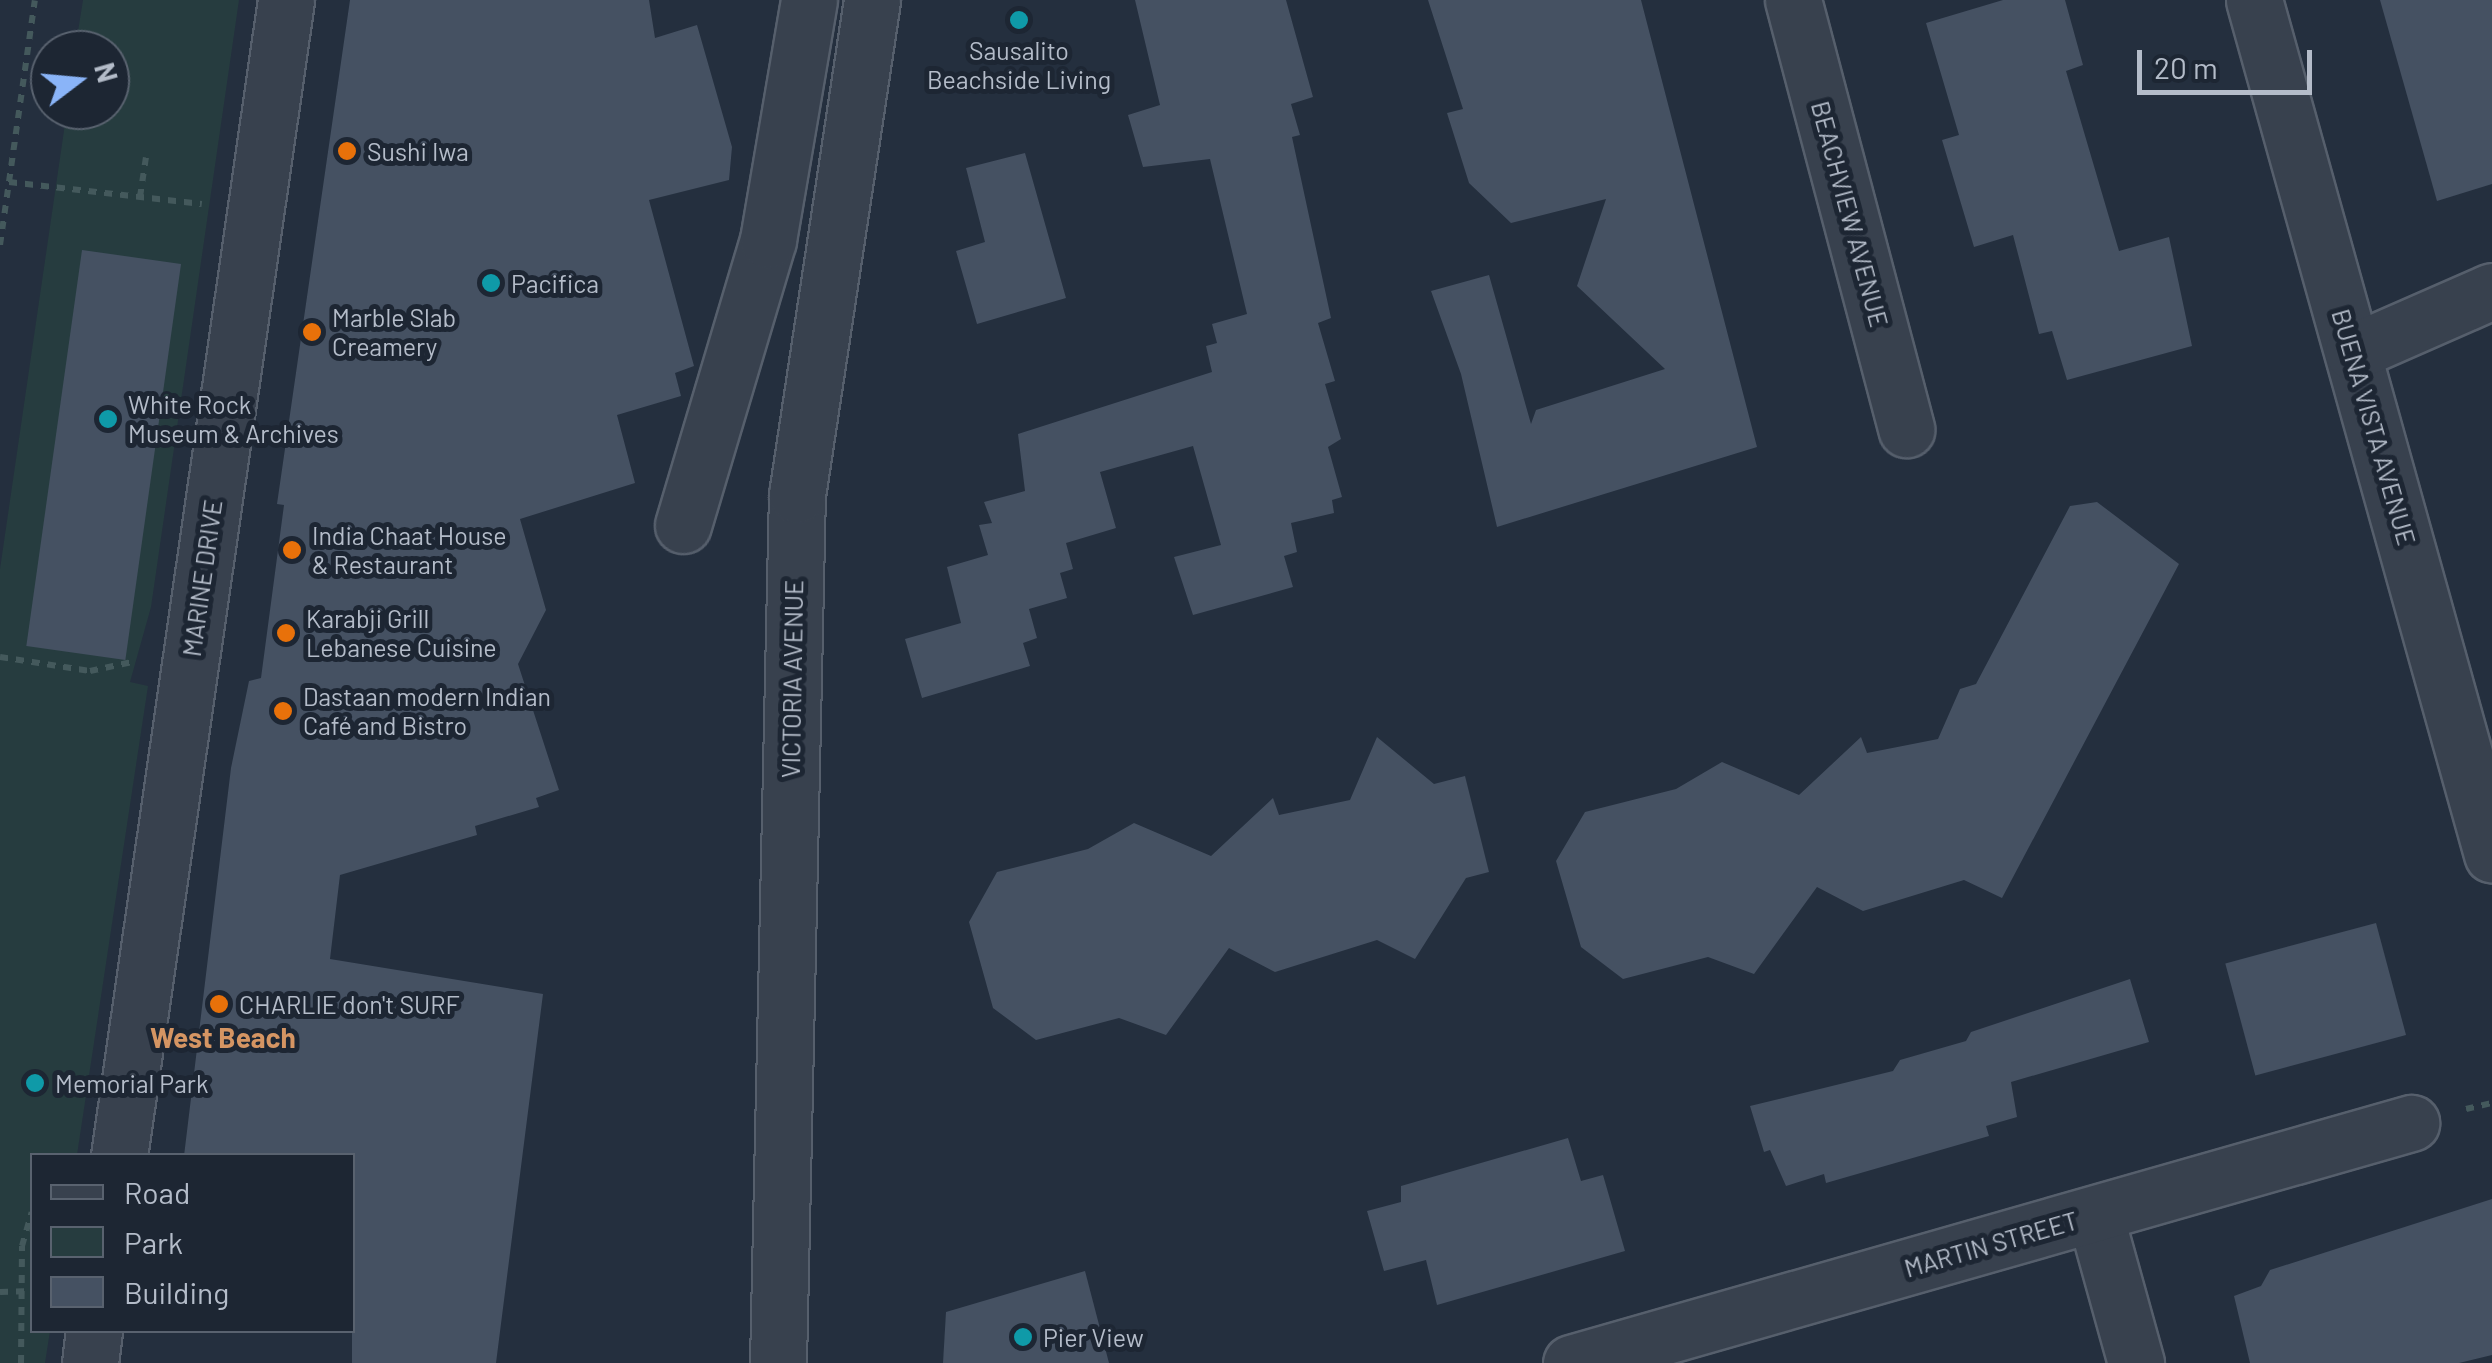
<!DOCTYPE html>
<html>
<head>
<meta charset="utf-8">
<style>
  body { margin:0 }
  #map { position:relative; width:2492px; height:1363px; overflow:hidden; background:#242f3e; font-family:Barlow,sans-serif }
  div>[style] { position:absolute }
  .green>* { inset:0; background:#263c3f }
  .building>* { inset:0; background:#455162; transform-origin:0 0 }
  .path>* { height:6px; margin-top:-3px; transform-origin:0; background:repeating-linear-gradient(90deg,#44595c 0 8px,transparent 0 16px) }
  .roads { filter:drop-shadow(2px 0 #565f6c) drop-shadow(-2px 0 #565f6c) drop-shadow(0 2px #565f6c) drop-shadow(0 -2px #565f6c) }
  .minor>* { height:55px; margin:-27.5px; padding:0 27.5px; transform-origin:27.5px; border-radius:27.5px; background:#38414e }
  .dots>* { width:28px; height:28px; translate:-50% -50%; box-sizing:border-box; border:5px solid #1d2633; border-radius:50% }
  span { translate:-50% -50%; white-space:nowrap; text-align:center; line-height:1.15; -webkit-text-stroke:10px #1d2633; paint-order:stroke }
  .poi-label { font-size:25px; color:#b4bcc9 }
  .left { translate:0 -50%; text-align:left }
  .street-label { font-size:25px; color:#b4bcc9 }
  .neighbourhood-label { font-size:28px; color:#d59563; font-weight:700 }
  .legend { position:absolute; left:30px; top:1153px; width:325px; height:180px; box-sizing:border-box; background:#1d2633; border:2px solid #59626f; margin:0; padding:12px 18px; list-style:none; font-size:30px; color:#b4bcc9 }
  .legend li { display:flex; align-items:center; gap:20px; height:50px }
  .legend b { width:50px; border:2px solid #59626f }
  .north { position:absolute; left:30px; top:30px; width:100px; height:100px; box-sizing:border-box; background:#1d2633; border:2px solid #59626f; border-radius:50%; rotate:74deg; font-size:28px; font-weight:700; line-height:40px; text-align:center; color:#b4bcc9 }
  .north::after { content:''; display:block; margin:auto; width:35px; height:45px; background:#8ab4f8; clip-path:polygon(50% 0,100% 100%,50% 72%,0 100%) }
  .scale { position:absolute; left:2137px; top:50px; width:175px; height:45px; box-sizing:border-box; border:5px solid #b4bcc9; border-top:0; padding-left:12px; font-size:30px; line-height:35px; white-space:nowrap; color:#b4bcc9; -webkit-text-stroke:8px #1d2633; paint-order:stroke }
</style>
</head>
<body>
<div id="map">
  <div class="green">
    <div style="clip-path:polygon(83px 0,239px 0,151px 607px,130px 682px,148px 686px,77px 1155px,32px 1156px,32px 1330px,50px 1331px,45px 1363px,0 1363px,0 569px,67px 110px,110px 110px,110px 50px,75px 50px)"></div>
  </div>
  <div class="building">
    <div style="clip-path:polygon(350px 0,649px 0,655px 38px,697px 25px,732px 147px,729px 180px,649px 200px,694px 366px,675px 373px,681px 396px,617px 415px,635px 483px,520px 519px,546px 610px,518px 664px,559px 790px,536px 798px,539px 807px,475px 826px,477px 835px,340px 875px,330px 959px,543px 994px,496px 1363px,352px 1363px,352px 1156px,184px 1156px,231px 768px,249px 681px,261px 678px,284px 505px,277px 504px)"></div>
    <div style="clip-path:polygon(1135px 0,1286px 0,1313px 97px,1291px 104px,1300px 135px,1292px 137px,1331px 318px,1318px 323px,1335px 381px,1325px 384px,1341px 439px,1328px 447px,1342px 497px,1332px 500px,1334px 513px,1291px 523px,1297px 552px,1284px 556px,1293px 587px,1193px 615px,1174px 557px,1221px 545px,1193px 446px,1100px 472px,1116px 528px,1066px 543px,1073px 569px,1060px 573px,1067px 598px,1029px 609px,1037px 638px,1023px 643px,1030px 666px,922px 698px,905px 639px,961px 623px,947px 567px,988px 555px,979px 525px,992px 523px,984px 502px,1025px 491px,1018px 434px,1212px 372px,1206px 346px,1217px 343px,1212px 324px,1247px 314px,1210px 159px,1143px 167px,1128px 115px,1160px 105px)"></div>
    <div style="clip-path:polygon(1428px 0,1641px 0,1757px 447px,1497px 527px,1461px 374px,1431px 291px,1489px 275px,1531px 424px,1536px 410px,1665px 369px,1577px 286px,1606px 199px,1511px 223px,1469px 183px,1447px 113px,1463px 109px)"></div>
    <div style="clip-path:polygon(2003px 0,2065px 0,2083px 65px,2066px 71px,2119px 251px,2169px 237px,2192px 346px,2067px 380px,2052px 331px,2039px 334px,2013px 235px,1974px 247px,1942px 140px,1959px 135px,1926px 23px)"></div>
    <div style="clip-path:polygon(2380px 0,2492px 0,2492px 184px,2437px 201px)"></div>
    <div style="clip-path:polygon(1025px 153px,1066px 298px,977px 324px,956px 251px,985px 242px,966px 168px)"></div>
    <div style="left:82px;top:250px;width:100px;height:400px;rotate:8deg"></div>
    <div style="clip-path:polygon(2097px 502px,2179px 564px,2002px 898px,1964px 880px,1863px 911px,1817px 887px,1754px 974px,1708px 957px,1623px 979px,1581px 947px,1556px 861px,1585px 812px,1676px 789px,1722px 762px,1799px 795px,1861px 737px,1867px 753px,1938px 739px,1960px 689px,1976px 684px,2070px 506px)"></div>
    <div style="clip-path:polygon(1377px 737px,1434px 784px,1465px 776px,1489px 872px,1466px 878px,1415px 959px,1377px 940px,1275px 972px,1229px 948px,1166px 1035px,1119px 1018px,1036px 1040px,993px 1008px,969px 922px,997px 872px,1088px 849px,1134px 823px,1211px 856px,1273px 798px,1279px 815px,1350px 800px)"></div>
    <div style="left:2376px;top:923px;width:116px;height:156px;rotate:75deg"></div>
    <div style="clip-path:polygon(2130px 979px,2149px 1042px,2011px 1082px,2017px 1117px,1986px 1126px,1989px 1136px,1826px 1183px,1824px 1174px,1786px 1186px,1770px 1150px,1764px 1152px,1750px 1106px,1893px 1071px,1900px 1060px,1966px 1041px,1971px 1032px)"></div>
    <div style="clip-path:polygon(1568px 1138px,1581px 1181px,1603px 1175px,1625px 1251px,1437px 1305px,1426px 1260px,1384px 1271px,1367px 1211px,1401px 1202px,1401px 1186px)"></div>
    <div style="clip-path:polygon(2492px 1199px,2492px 1355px,2459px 1363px,2250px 1363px,2234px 1296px,2261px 1286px,2270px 1270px)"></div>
    <div style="clip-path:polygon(1085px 1271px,1109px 1363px,943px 1363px,946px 1312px)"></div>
  </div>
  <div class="path">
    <div style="left:9px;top:182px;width:194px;rotate:6.5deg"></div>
    <div style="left:140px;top:197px;width:40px;rotate:-81.5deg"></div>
    <div style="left:0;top:245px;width:247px;rotate:-81.9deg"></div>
    <div style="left:0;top:657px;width:91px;rotate:8.8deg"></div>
    <div style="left:90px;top:671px;width:43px;rotate:-12.1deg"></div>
    <div style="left:2466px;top:1109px;width:27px;rotate:-13deg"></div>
    <div style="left:0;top:1292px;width:32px;rotate:-2deg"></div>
    <div style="left:21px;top:1363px;width:117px;rotate:-89.5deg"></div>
    <div style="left:22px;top:1246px;width:35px;rotate:-74deg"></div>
  </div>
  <div class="roads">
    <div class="minor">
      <div style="left:1793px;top:0;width:444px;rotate:75.2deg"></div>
      <div style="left:2254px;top:0;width:887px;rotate:74.43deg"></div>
      <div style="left:2353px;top:352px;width:152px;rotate:-23.7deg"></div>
      <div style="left:683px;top:525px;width:297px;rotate:-73.4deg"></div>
      <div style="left:768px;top:240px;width:243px;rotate:-80.3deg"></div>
      <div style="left:119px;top:1156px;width:1168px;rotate:-81.78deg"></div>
      <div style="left:2095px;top:1215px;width:154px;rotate:74.5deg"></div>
      <div style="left:90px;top:1363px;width:33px;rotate:-83deg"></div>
      <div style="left:778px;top:1363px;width:868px;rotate:-88.75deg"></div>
      <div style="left:797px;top:495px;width:501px;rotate:-81.38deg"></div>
      <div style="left:1571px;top:1363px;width:874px;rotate:-15.95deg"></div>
    </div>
  </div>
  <div class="dots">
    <div style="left:1019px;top:20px;background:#0f9aa8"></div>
    <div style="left:347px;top:151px;background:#e8710a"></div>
    <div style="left:491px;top:283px;background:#0f9aa8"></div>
    <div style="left:312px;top:332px;background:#e8710a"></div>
    <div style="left:108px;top:419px;background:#0f9aa8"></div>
    <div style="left:292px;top:550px;background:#e8710a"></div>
    <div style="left:286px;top:633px;background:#e8710a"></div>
    <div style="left:283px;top:711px;background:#e8710a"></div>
    <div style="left:219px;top:1004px;background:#e8710a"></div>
    <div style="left:35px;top:1083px;background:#0f9aa8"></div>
    <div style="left:1023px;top:1337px;background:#0f9aa8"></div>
  </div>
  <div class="poi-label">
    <span style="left:1019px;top:65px">Sausalito<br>Beachside Living</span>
    <span class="left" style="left:367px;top:151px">Sushi Iwa</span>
    <span class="left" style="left:511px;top:283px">Pacifica</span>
    <span class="left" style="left:332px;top:332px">Marble Slab<br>Creamery</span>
    <span class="left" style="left:128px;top:419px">White Rock<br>Museum &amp; Archives</span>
    <span class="left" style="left:312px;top:550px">India Chaat House<br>&amp; Restaurant</span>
    <span class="left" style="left:306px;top:633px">Karabji Grill<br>Lebanese Cuisine</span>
    <span class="left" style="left:303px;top:711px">Dastaan modern Indian<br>Café and Bistro</span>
    <span class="left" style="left:239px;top:1004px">CHARLIE don't SURF</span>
    <span class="left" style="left:55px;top:1083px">Memorial Park</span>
    <span class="left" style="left:1043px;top:1337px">Pier View</span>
  </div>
  <div class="street-label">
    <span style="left:1850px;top:214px;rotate:75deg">BEACHVIEW AVENUE</span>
    <span style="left:2374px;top:427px;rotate:74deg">BUENA VISTA AVENUE</span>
    <span style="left:202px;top:578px;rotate:-82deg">MARINE DRIVE</span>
    <span style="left:792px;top:679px;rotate:-89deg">VICTORIA AVENUE</span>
    <span style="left:1991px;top:1244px;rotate:-16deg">MARTIN STREET</span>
  </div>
  <div class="neighbourhood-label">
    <span style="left:223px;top:1037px">West Beach</span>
  </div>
  <ul class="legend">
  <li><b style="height:12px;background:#38414e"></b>Road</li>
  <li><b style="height:28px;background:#263c3f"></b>Park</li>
  <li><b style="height:28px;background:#455162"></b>Building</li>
  </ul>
  <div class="north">N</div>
  <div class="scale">20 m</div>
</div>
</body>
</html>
